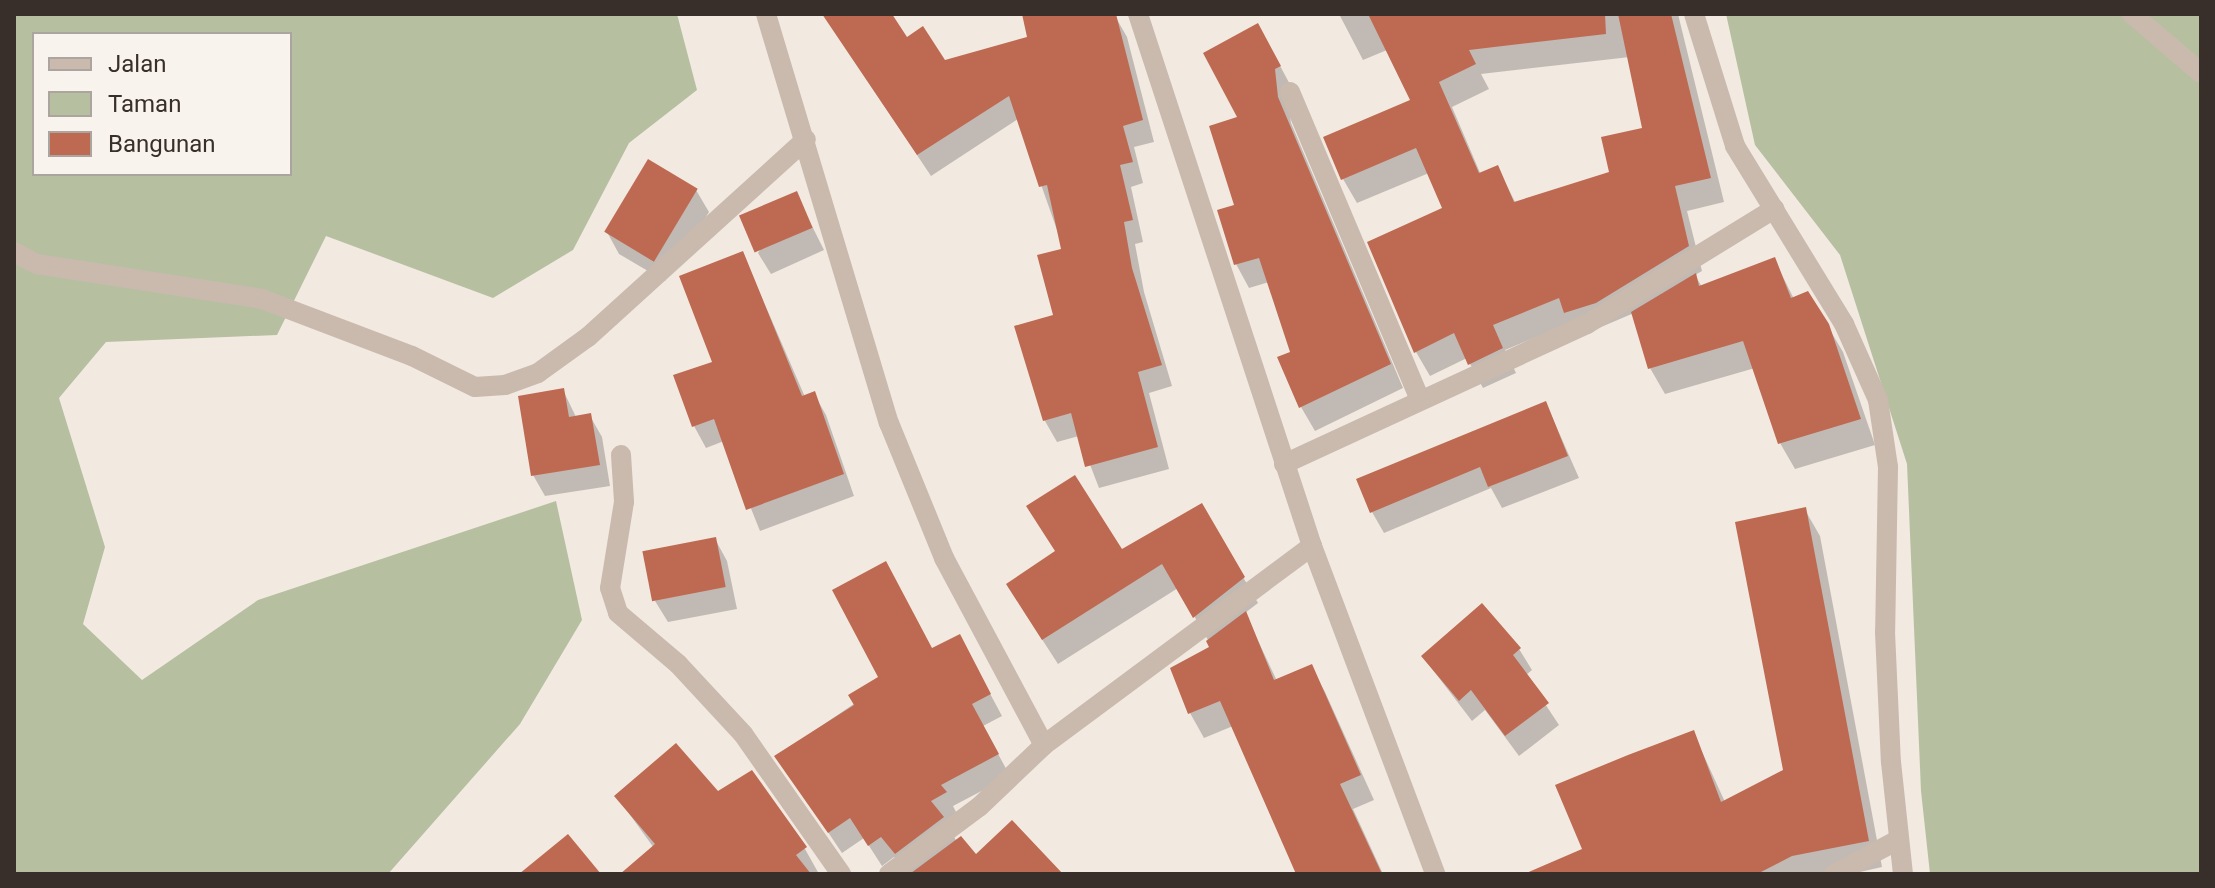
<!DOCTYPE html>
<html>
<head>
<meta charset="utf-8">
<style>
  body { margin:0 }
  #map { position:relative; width:2215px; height:888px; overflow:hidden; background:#f2e9e1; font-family:Roboto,sans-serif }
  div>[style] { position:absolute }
  .green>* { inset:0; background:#b6c0a1 }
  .shadow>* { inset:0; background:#0003 }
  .building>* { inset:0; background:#be6a52; transform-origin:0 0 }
  .minor>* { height:20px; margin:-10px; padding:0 10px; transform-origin:10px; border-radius:10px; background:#cab9ad }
  .tertiary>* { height:20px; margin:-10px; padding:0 10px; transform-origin:10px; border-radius:10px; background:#cab9ad }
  span { translate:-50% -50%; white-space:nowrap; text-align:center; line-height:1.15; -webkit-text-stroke:8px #f9f3ed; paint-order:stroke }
  .frame { position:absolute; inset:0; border:16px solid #382f2b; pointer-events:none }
  .legend { position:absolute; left:32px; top:32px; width:260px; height:144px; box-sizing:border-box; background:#f9f3ed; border:2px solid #aca59f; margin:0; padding:10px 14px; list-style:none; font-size:24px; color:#382f2b }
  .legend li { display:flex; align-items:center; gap:16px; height:40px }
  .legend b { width:40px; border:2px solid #aca59f }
</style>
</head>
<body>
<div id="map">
  <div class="green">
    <div style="clip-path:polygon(evenodd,14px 14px,677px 14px,697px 90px,629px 143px,573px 250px,493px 298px,326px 236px,277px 335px,106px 342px,59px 398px,105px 547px,83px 624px,142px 680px,258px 600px,556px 501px,582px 620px,520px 724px,388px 874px,14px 874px,14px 14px,34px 34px,290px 34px,290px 174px,34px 174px,34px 34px)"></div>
    <div style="clip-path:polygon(1726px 14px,2201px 14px,2201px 874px,1930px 874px,1921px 791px,1907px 464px,1840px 255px,1755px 145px)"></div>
  </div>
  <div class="shadow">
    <div style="clip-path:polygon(823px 14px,889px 14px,906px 39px,944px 62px,1030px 38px,1024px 14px,1115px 16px,1127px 37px,1154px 142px,1134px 147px,1143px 183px,1131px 187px,1143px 242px,1135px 244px,1144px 292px,1172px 386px,1149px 393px,1169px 469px,1099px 488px,1079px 436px,1057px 442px,1045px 421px,1017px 327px,1056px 316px,1064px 250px,1018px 119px,931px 176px)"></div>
    <div style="clip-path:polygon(evenodd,1339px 14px,1678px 14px,1724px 202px,1687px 211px,1702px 271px,1695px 275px,1702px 287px,1774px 259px,1794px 299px,1827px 325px,1843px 352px,1875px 445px,1795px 469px,1780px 443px,1755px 368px,1665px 394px,1650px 368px,1634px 313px,1580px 336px,1572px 322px,1505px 350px,1516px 373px,1483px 388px,1467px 358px,1430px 376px,1416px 352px,1445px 209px,1429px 173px,1357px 203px,1343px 179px,1413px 101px,1387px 50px,1363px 60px,1339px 14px,1630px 57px,1645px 129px,1612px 174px,1516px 204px,1498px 168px,1481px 175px,1452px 107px,1489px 89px,1481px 74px,1630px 57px)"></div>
    <div style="clip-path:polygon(1271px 49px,1293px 90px,1287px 93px,1291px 123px,1403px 388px,1315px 431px,1301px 407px,1292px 353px,1269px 282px,1249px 288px,1236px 264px,1240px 118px)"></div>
    <div style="clip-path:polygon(696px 190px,709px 212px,665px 281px,619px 254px,607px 232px)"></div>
    <div style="clip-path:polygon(796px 194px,824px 250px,771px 274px,758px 253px)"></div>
    <div style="clip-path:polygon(743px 254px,805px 397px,814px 394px,826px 415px,854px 496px,760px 531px,724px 441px,706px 448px,694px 426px)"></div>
    <div style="clip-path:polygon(563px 390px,576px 417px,590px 416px,602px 437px,610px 486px,545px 496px,533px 475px)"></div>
    <div style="clip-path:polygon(1546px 403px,1579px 478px,1502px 508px,1491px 488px,1384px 533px,1372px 512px)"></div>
    <div style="clip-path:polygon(1202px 506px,1258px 603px,1245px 613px,1277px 681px,1311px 667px,1325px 692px,1374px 800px,1353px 809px,1383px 874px,1299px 874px,1233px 726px,1204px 738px,1190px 713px,1212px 647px,1178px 588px,1058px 664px,1023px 610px)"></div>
    <div style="clip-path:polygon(1805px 510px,1820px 536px,1882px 867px,1851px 874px,1526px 874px,1584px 850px,1693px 732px,1725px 802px,1786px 771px)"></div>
    <div style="clip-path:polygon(715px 539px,727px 561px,737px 609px,668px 622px,655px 601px)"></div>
    <div style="clip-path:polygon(1519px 649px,1532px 670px,1526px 675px,1559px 725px,1519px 756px,1485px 710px,1472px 721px,1423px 657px)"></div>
    <div style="clip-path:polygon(932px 651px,971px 658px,1002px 716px,983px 726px,1010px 776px,953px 806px,957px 814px,945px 821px,957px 842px,976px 857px,1051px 864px,1057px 874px,908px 874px,894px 857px,882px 866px,864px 838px,842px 853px,777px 756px)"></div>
    <div style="clip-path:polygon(617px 797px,805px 849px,819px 874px,643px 874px,654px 848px)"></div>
  </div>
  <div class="building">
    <div style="clip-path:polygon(822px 14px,892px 14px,907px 37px,923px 26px,945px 60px,1027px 37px,1022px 14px,1116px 14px,1143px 120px,1123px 126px,1133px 162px,1120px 165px,1133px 220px,1124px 222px,1132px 268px,1162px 365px,1138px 372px,1158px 447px,1085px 467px,1071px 413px,1043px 421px,1014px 326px,1053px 315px,1037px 255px,1061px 249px,1047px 185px,1039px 187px,1009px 96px,917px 155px)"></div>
    <div style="clip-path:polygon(1368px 14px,1605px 14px,1606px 34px,1469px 50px,1476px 64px,1439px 82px,1479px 173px,1498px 165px,1514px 202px,1609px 172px,1601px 137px,1642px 128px,1618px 14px,1671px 14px,1711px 178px,1675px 186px,1689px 246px,1596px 303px,1564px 313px,1559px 298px,1493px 325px,1503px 348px,1468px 365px,1454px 333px,1414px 353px,1367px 242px,1442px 208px,1416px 148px,1341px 180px,1323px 137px,1410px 100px)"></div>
    <div style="clip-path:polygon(1258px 23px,1281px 66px,1275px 69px,1278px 97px,1391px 364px,1299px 408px,1277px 357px,1290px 352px,1259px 258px,1234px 265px,1217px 210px,1234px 205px,1209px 126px,1237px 117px,1203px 53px)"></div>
    <div style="left:648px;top:159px;width:58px;height:85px;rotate:31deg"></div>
    <div style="left:797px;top:191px;width:40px;height:63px;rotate:67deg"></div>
    <div style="clip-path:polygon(743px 251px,802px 396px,815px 391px,844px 474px,746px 510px,714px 419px,692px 427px,673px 375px,712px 362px,679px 276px)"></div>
    <div style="clip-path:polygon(1775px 257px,1791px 298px,1808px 291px,1829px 324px,1861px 419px,1778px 444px,1743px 341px,1648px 369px,1631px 312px,1696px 273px,1699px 286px)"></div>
    <div style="clip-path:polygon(564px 388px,569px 417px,591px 413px,600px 465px,531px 476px,518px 396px)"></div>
    <div style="clip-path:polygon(1546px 401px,1568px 456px,1488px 487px,1480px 467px,1370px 513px,1356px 479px)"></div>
    <div style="clip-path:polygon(1075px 475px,1122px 549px,1202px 503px,1245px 577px,1193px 618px,1162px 564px,1042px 640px,1006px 584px,1055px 551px,1026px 506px)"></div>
    <div style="clip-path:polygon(1806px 507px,1869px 841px,1792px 856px,1757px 874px,1524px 874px,1582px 849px,1555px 785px,1628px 755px,1694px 730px,1721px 802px,1783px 770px,1735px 522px)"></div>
    <div style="left:716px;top:537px;width:51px;height:75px;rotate:79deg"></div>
    <div style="clip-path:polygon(886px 561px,932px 648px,960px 634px,991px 694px,972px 704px,999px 754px,941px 785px,947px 792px,931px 801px,944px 817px,895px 854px,881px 837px,868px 846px,850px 818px,828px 833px,774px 756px,854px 705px,848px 695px,878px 677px,832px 590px)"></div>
    <div style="clip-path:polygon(1482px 603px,1521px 648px,1513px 655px,1549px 703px,1505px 736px,1471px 690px,1459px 701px,1421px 656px)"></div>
    <div style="clip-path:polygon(1246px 611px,1274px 680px,1312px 664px,1361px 775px,1340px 784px,1382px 874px,1296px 874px,1220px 701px,1188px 714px,1170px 668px,1209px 647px,1206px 641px)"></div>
    <div style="clip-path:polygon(676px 743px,718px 791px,752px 770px,807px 847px,796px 855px,811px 874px,620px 874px,655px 844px,614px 796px)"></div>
    <div style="clip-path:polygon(1012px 820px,1063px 874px,911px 873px,961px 836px,976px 854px)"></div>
    <div style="clip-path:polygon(568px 834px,601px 874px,519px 874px)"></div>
  </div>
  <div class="minor">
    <div style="left:766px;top:14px;width:427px;rotate:73.3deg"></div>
    <div style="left:889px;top:423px;width:146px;rotate:67.8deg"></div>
    <div style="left:944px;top:558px;width:212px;rotate:61.9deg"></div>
    <div style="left:1694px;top:14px;width:138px;rotate:72.7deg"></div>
    <div style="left:1735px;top:146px;width:209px;rotate:58.5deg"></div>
    <div style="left:1844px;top:324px;width:83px;rotate:65.9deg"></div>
    <div style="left:1878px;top:400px;width:68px;rotate:81.5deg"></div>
    <div style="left:1888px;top:467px;width:165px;rotate:91deg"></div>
    <div style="left:1885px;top:632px;width:130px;rotate:87.4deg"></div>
    <div style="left:1891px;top:762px;width:113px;rotate:83.9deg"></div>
    <div style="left:2132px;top:14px;width:91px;rotate:40.5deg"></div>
    <div style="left:1290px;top:92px;width:332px;rotate:67.1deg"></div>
    <div style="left:14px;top:252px;width:26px;rotate:28deg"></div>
    <div style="left:37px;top:264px;width:228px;rotate:8.8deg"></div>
    <div style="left:262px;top:299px;width:160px;rotate:20.8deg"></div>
    <div style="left:412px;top:356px;width:70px;rotate:26.2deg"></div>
    <div style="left:475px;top:387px;width:30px;rotate:-4deg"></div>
    <div style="left:505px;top:385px;width:35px;rotate:-20deg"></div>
    <div style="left:538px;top:373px;width:62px;rotate:-35.8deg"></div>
    <div style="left:588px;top:337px;width:294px;rotate:-42.2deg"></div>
    <div style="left:621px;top:455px;width:47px;rotate:86.3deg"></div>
    <div style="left:624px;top:502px;width:87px;rotate:99.2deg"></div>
    <div style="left:610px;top:588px;width:26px;rotate:72deg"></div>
    <div style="left:618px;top:613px;width:79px;rotate:40.4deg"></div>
    <div style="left:678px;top:664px;width:96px;rotate:47.1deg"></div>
    <div style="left:743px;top:734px;width:171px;rotate:55deg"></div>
    <div style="left:1284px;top:464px;width:334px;rotate:-24.8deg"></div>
    <div style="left:1587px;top:324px;width:220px;rotate:-31.6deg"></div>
    <div style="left:889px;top:874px;width:112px;rotate:-36.7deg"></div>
    <div style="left:979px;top:807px;width:90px;rotate:-43.6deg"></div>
    <div style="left:1044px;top:745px;width:334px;rotate:-36.6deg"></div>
    <div style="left:1834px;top:874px;width:70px;rotate:-28deg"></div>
  </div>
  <div class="tertiary">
    <div style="left:1138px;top:14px;width:560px;rotate:71.89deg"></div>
    <div style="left:1312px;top:546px;width:350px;rotate:69.4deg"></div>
  </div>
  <div class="frame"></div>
  <ul class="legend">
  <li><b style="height:10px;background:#cab9ad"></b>Jalan</li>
  <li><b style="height:22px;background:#b6c0a1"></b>Taman</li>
  <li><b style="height:22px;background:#be6a52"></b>Bangunan</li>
  </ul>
</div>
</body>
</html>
